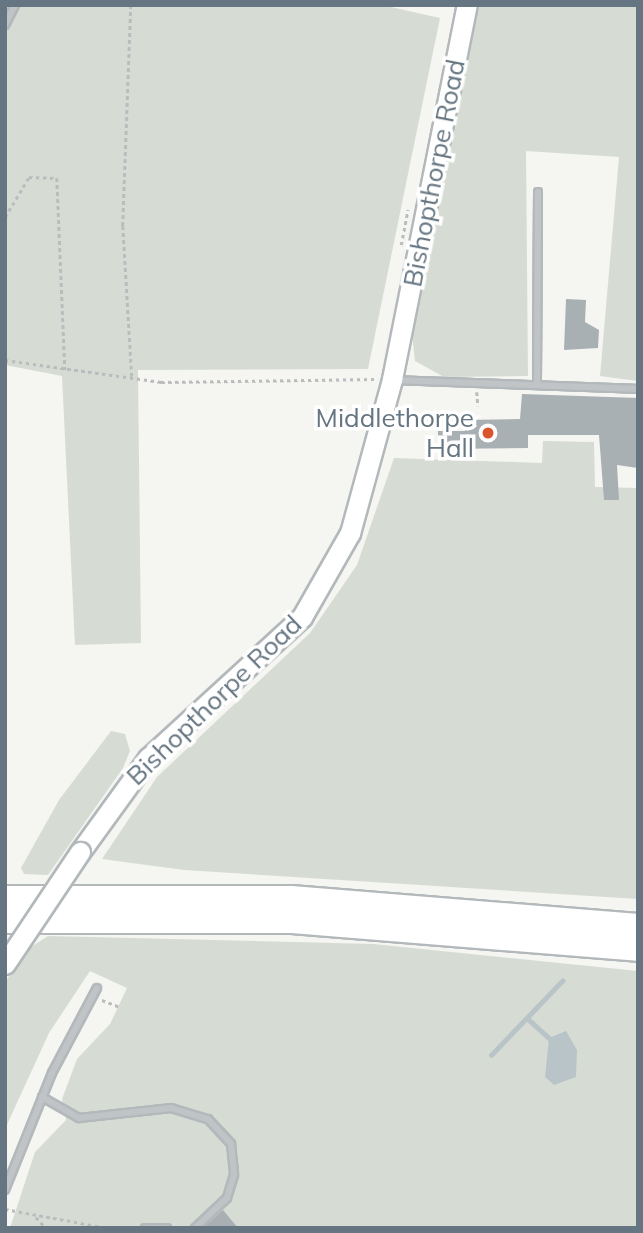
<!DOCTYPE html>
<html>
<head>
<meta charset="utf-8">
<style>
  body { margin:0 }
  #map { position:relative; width:643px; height:1233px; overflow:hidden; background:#f5f5f2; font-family:Mulish,sans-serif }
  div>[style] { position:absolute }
  .green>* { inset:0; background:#d6dcd3 }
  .water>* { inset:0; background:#b8c4c8 }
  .stream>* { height:4.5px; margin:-2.25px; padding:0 2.25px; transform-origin:2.25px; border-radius:2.25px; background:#b8c4c8 }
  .building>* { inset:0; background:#a8b0b4 }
  .path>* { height:2.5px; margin-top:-1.25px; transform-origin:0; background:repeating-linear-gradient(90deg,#babcbe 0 3.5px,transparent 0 7px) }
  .roads { filter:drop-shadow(2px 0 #b3b8bb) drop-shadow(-2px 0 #b3b8bb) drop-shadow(0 2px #b3b8bb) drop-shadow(0 -2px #b3b8bb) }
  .lane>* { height:6px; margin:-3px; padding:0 3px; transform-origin:3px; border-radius:3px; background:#c0c4c7 }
  .secondary>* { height:19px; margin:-9.5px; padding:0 9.5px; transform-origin:9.5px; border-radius:9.5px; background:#fff }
  .highway>* { height:24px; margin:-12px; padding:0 12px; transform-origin:12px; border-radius:12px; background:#fff }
  .bridges { filter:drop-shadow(2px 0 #b3b8bb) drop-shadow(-2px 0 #b3b8bb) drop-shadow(0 2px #b3b8bb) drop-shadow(0 -2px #b3b8bb) }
  .secondary-bridge>* { height:19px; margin:-9.5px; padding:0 9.5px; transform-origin:9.5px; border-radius:9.5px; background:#fff }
  .dots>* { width:19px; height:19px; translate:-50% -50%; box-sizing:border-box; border:4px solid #fff; border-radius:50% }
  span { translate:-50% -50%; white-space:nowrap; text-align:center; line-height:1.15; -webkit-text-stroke:7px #fff; paint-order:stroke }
  .street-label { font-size:26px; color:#657581 }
  .poi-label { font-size:26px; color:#657581 }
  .right { translate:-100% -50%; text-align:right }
  .frame { position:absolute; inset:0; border:7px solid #657581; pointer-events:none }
</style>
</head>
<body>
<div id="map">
  <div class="green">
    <div style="clip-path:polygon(5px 5px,382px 5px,440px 18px,368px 369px,138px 370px,141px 643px,75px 645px,62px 376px,5px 365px)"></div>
    <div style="clip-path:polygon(479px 5px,638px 5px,638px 381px,600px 376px,619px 157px,526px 151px,528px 376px,444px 377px,415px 361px,412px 334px)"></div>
    <div style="clip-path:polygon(543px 441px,594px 442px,595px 487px,638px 488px,638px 899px,184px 870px,102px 859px,157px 777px,310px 633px,357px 565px,394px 458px,542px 463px)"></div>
    <div style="clip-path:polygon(111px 731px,125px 734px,130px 751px,123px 768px,48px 875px,24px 874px,21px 868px,59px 800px)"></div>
    <div style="clip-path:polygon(48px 936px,373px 944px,638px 971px,638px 1228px,10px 1228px,35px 1152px,66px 1120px,62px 1099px,77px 1059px,110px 1024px,127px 988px,90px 971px,49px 1033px,5px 1129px,5px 982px,28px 949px)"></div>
  </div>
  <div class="water">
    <div style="clip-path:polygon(566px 1031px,577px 1050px,576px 1077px,554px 1085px,545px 1077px,549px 1038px)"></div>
  </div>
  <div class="stream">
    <div style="left:527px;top:1018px;width:30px;rotate:42deg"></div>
    <div style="left:491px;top:1055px;width:103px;rotate:-46.2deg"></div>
  </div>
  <div class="building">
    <div style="clip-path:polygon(566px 299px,586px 300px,585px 322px,599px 330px,598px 348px,564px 350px)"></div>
    <div style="clip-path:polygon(522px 394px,638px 398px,638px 468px,617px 465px,619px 500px,604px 500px,599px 435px,528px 435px,528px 448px,438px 449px,438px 431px,465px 431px,465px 420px,520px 419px)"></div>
    <div style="clip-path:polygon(223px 1210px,238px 1228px,204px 1228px,204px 1227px)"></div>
  </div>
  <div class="path">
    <div style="left:131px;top:5px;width:221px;rotate:92.1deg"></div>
    <div style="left:123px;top:226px;width:152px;rotate:86.6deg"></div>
    <div style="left:5px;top:217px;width:47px;rotate:-59deg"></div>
    <div style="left:29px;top:177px;width:28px;rotate:2deg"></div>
    <div style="left:57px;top:178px;width:192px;rotate:87.6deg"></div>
    <div style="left:401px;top:245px;width:36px;rotate:-79deg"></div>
    <div style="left:5px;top:360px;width:158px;rotate:8deg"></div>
    <div style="left:161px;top:382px;width:214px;rotate:-0.8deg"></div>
    <div style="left:477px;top:392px;width:14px;rotate:86deg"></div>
    <div style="left:102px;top:1000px;width:19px;rotate:21deg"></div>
    <div style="left:5px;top:1209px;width:105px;rotate:10.5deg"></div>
    <div style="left:36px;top:1217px;width:15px;rotate:48deg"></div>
  </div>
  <div class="roads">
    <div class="lane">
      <div style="left:5px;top:25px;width:22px;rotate:-63deg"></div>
      <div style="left:395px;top:380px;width:243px;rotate:2.1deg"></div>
      <div style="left:537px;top:383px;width:191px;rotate:-89.7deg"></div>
      <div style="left:42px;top:1097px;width:43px;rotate:29.6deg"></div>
      <div style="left:79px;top:1118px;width:93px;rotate:-6.2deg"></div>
      <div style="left:171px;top:1108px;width:39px;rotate:17deg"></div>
      <div style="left:208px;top:1119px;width:34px;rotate:47deg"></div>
      <div style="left:231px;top:1144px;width:31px;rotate:84deg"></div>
      <div style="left:234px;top:1175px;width:24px;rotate:107deg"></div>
      <div style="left:227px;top:1198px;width:44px;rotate:136.8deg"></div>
      <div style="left:5px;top:1190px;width:126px;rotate:-68.1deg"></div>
      <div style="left:52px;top:1073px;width:96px;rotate:-62.1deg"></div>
      <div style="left:145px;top:1228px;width:22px"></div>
    </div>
    <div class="secondary">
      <div style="left:80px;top:852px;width:116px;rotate:-54.1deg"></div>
      <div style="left:148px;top:758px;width:209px;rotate:-42.5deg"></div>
      <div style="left:302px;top:617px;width:97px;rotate:-60.3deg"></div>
      <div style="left:350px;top:533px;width:160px;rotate:-74.7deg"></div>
      <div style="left:392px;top:379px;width:381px;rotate:-78.7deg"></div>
    </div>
    <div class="highway">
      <div style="left:5px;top:898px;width:286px"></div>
      <div style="left:291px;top:898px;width:348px;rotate:4.6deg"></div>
      <div style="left:5px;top:921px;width:287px"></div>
      <div style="left:292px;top:921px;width:347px;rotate:4.6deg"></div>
    </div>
  </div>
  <div class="bridges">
    <div class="secondary-bridge">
      <div style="left:5px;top:964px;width:135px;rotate:-56.2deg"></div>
    </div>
  </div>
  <div class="dots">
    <div style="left:488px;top:433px;background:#da542c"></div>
  </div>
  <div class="street-label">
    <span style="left:434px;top:173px;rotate:-79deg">Bishopthorpe Road</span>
    <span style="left:214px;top:700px;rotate:-44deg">Bishopthorpe Road</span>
  </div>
  <div class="poi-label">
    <span class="right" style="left:474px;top:433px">Middlethorpe<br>Hall</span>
  </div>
  <div class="frame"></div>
</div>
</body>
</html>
